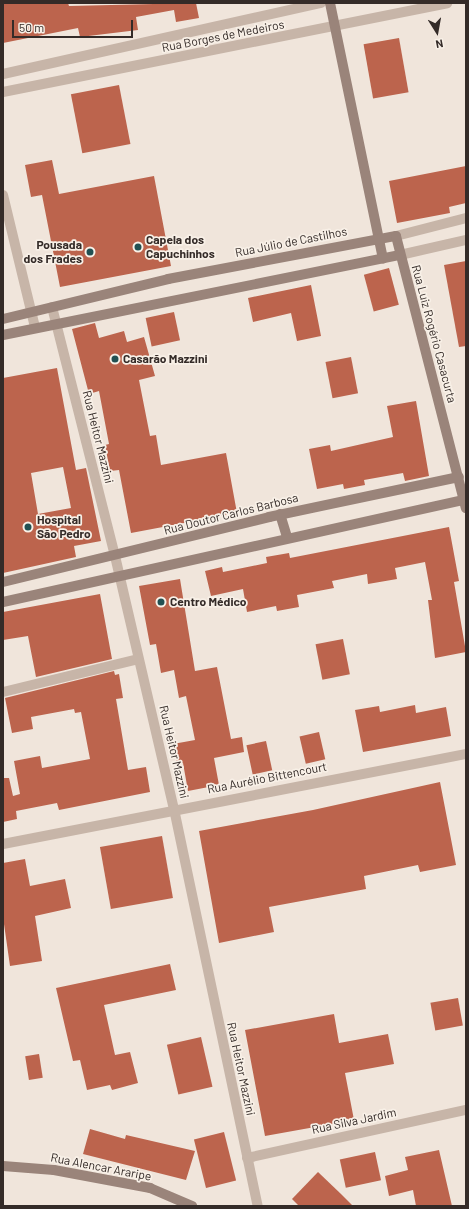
<!DOCTYPE html>
<html>
<head>
<meta charset="utf-8">
<style>
  body { margin:0 }
  #map { position:relative; width:469px; height:1209px; overflow:hidden; background:#f0e5db; font-family:Barlow,sans-serif }
  div>[style] { position:absolute }
  .building>* { inset:0; background:#bc644d; transform-origin:0 0 }
  .street>* { height:10px; margin:-5px; padding:0 5px; transform-origin:5px; border-radius:5px; background:#c7b5a8 }
  .secondary>* { height:10px; margin:-5px; padding:0 5px; transform-origin:5px; border-radius:5px; background:#9a847a }
  .dots>* { width:11px; height:11px; translate:-50% -50%; box-sizing:border-box; border:2px solid #f8f0e7; border-radius:50% }
  span { translate:-50% -50%; white-space:nowrap; text-align:center; line-height:1.15; -webkit-text-stroke:3.5px #f8f0e7; paint-order:stroke }
  .street-label { font-size:12px; color:#342b28 }
  .poi-label { font-size:12px; color:#342b28; font-weight:700 }
  .left { translate:0 -50%; text-align:left }
  .right { translate:-100% -50%; text-align:right }
  .frame { position:absolute; inset:0; border:4px solid #342b28; pointer-events:none }
  .north { position:absolute; left:417px; top:12px; width:40px; height:40px; -webkit-text-stroke:3px #f8f0e7; paint-order:stroke; rotate:169deg; font-size:11px; font-weight:700; line-height:16px; text-align:center; color:#342b28 }
  .north::after { content:''; display:block; margin:auto; width:14px; height:18px; background:#342b28; clip-path:polygon(50% 0,100% 100%,50% 72%,0 100%) }
  .scale { position:absolute; left:12px; top:20px; width:121px; height:18px; box-sizing:border-box; border:2px solid #342b28; border-top:0; padding-left:5px; font-size:12px; line-height:14px; white-space:nowrap; color:#342b28; -webkit-text-stroke:3px #f8f0e7; paint-order:stroke }
</style>
</head>
<body>
<div id="map">
  <div class="building">
    <div style="clip-path:polygon(10px 3px,68px 3px,69px 6px,196px 3px,199px 18px,176px 22px,174px 10px,136px 17px,138px 30px,80px 37px,78px 28px,3px 43px,3px 4px)"></div>
    <div style="left:399px;top:38px;width:55px;height:36px;rotate:80deg"></div>
    <div style="left:119px;top:85px;width:60px;height:49px;rotate:79deg"></div>
    <div style="clip-path:polygon(52px 160px,59px 194px,154px 176px,171px 266px,60px 287px,42px 195px,31px 197px,25px 165px)"></div>
    <div style="clip-path:polygon(466px 166px,466px 203px,449px 207px,450px 213px,397px 223px,389px 181px)"></div>
    <div style="clip-path:polygon(466px 261px,466px 346px,459px 347px,444px 265px)"></div>
    <div style="left:389px;top:268px;width:38px;height:26px;rotate:75deg"></div>
    <div style="clip-path:polygon(311px 285px,321px 336px,297px 341px,291px 313px,253px 322px,248px 298px)"></div>
    <div style="left:174px;top:312px;width:29px;height:29px;rotate:78deg"></div>
    <div style="clip-path:polygon(95px 323px,99px 338px,124px 331px,127px 342px,144px 337px,155px 376px,139px 380px,150px 436px,156px 435px,161px 465px,226px 453px,237px 513px,131px 533px,119px 470px,110px 471px,105px 445px,109px 444px,99px 391px,89px 394px,72px 329px)"></div>
    <div style="left:351px;top:357px;width:37px;height:26px;rotate:79deg"></div>
    <div style="clip-path:polygon(evenodd,57px 368px,76px 470px,86px 468px,101px 541px,74px 546px,76px 557px,3px 573px,3px 378px,57px 368px,63px 467px,71px 508px,38px 514px,31px 473px,63px 467px)"></div>
    <div style="clip-path:polygon(416px 401px,429px 476px,405px 481px,403px 473px,364px 480px,365px 485px,344px 489px,343px 484px,317px 489px,309px 449px,330px 445px,331px 451px,393px 437px,387px 406px)"></div>
    <div style="clip-path:polygon(449px 527px,459px 581px,454px 582px,466px 652px,435px 658px,428px 600px,432px 600px,425px 562px,395px 568px,397px 579px,368px 584px,367px 574px,332px 581px,334px 588px,297px 595px,299px 607px,277px 611px,276px 606px,247px 612px,243px 589px,211px 596px,205px 571px,222px 567px,223px 572px,267px 563px,266px 557px,289px 553px,290px 558px)"></div>
    <div style="clip-path:polygon(180px 579px,195px 671px,217px 667px,231px 739px,242px 737px,244px 752px,214px 758px,219px 785px,188px 791px,183px 763px,177px 764px,173px 744px,195px 740px,186px 696px,179px 698px,174px 670px,161px 673px,156px 644px,150px 645px,139px 586px)"></div>
    <div style="clip-path:polygon(100px 594px,112px 659px,36px 677px,28px 636px,3px 640px,3px 612px)"></div>
    <div style="left:343px;top:639px;width:36px;height:28px;rotate:79deg"></div>
    <div style="clip-path:polygon(114px 671px,115px 675px,119px 674px,123px 698px,116px 699px,128px 770px,146px 767px,150px 792px,59px 810px,57px 803px,16px 811px,17px 819px,3px 822px,3px 778px,9px 778px,13px 796px,20px 794px,14px 761px,40px 756px,42px 768px,90px 759px,81px 712px,75px 713px,74px 709px,31px 717px,33px 729px,12px 733px,5px 698px)"></div>
    <div style="clip-path:polygon(415px 705px,416px 713px,446px 707px,451px 736px,363px 752px,355px 710px,379px 706px,380px 712px)"></div>
    <div style="left:319px;top:732px;width:28px;height:20px;rotate:77deg"></div>
    <div style="left:266px;top:741px;width:30px;height:20px;rotate:78deg"></div>
    <div style="clip-path:polygon(440px 782px,456px 865px,420px 872px,418px 865px,364px 876px,366px 889px,269px 907px,274px 932px,219px 943px,199px 831px,313px 810px)"></div>
    <div style="left:162px;top:836px;width:63px;height:63px;rotate:80deg"></div>
    <div style="clip-path:polygon(25px 859px,30px 886px,65px 879px,71px 908px,35px 916px,42px 961px,10px 966px,3px 917px,3px 863px)"></div>
    <div style="clip-path:polygon(170px 964px,176px 990px,104px 1005px,115px 1055px,130px 1052px,138px 1083px,112px 1090px,110px 1085px,87px 1090px,80px 1060px,73px 1061px,56px 988px)"></div>
    <div style="left:458px;top:998px;width:28px;height:28px;rotate:80deg"></div>
    <div style="clip-path:polygon(334px 1014px,339px 1043px,388px 1034px,394px 1064px,345px 1073px,354px 1120px,265px 1136px,245px 1030px)"></div>
    <div style="left:201px;top:1037px;width:51px;height:35px;rotate:77deg"></div>
    <div style="left:39px;top:1054px;width:24px;height:14px;rotate:81deg"></div>
    <div style="clip-path:polygon(90px 1129px,125px 1139px,126px 1135px,195px 1151px,186px 1180px,83px 1154px)"></div>
    <div style="left:224px;top:1132px;width:50px;height:31px;rotate:76deg"></div>
    <div style="clip-path:polygon(439px 1150px,452px 1206px,416px 1206px,413px 1190px,389px 1196px,385px 1176px,408px 1170px,405px 1157px)"></div>
    <div style="left:375px;top:1152px;width:29px;height:36px;rotate:78deg"></div>
    <div style="clip-path:polygon(318px 1172px,341px 1194px,353px 1206px,299px 1206px,292px 1199px)"></div>
  </div>
  <div class="street">
    <div style="left:3px;top:74px;width:326px;rotate:-12.6deg"></div>
    <div style="left:3px;top:92px;width:453px;rotate:-11.3deg"></div>
    <div style="left:3px;top:195px;width:136px;rotate:76.4deg"></div>
    <div style="left:396px;top:236px;width:72px;rotate:-14.4deg"></div>
    <div style="left:400px;top:255px;width:68px;rotate:-12.8deg"></div>
    <div style="left:52px;top:307px;width:257px;rotate:75.8deg"></div>
    <div style="left:115px;top:556px;width:260px;rotate:76.9deg"></div>
    <div style="left:174px;top:809px;width:406px;rotate:78.1deg"></div>
    <div style="left:3px;top:692px;width:139px;rotate:-13.7deg"></div>
    <div style="left:3px;top:844px;width:472px;rotate:-11deg"></div>
    <div style="left:247px;top:1158px;width:224px;rotate:-12.4deg"></div>
  </div>
  <div class="secondary">
    <div style="left:330px;top:3px;width:261px;rotate:78.3deg"></div>
    <div style="left:3px;top:319px;width:170px;rotate:-13.6deg"></div>
    <div style="left:168px;top:279px;width:232px;rotate:-10.7deg"></div>
    <div style="left:396px;top:236px;width:281px;rotate:75.6deg"></div>
    <div style="left:3px;top:335px;width:405px;rotate:-11.4deg"></div>
    <div style="left:280px;top:514px;width:24px;rotate:73deg"></div>
    <div style="left:3px;top:582px;width:274px;rotate:-13.7deg"></div>
    <div style="left:269px;top:517px;width:194px;rotate:-11.9deg"></div>
    <div style="left:3px;top:602px;width:472px;rotate:-12.5deg"></div>
    <div style="left:3px;top:1166px;width:51px;rotate:4.5deg"></div>
    <div style="left:54px;top:1170px;width:98px;rotate:10.6deg"></div>
    <div style="left:150px;top:1188px;width:46px;rotate:23.2deg"></div>
  </div>
  <div class="dots">
    <div style="left:138px;top:247px;background:#215052"></div>
    <div style="left:90px;top:252px;background:#215052"></div>
    <div style="left:115px;top:359px;background:#215052"></div>
    <div style="left:28px;top:527px;background:#215052"></div>
    <div style="left:161px;top:602px;background:#215052"></div>
  </div>
  <div class="street-label">
    <span style="left:223px;top:36px;rotate:-11deg">Rua Borges de Medeiros</span>
    <span style="left:291px;top:242px;rotate:-11deg">Rua Júlio de Castilhos</span>
    <span style="left:434px;top:334px;rotate:75deg">Rua Luiz Rogério Casacurta</span>
    <span style="left:98px;top:437px;rotate:76deg">Rua Heitor Mazzini</span>
    <span style="left:231px;top:514px;rotate:-14deg">Rua Doutor Carlos Barbosa</span>
    <span style="left:174px;top:752px;rotate:77deg">Rua Heitor Mazzini</span>
    <span style="left:267px;top:778px;rotate:-11deg">Rua Aurélio Bittencourt</span>
    <span style="left:241px;top:1069px;rotate:78deg">Rua Heitor Mazzini</span>
    <span style="left:354px;top:1121px;rotate:-12deg">Rua Silva Jardim</span>
    <span style="left:101px;top:1167px;rotate:11deg">Rua Alencar Araripe</span>
  </div>
  <div class="poi-label">
    <span class="left" style="left:146px;top:247px">Capela dos<br>Capuchinhos</span>
    <span class="right" style="left:82px;top:252px">Pousada<br>dos Frades</span>
    <span class="left" style="left:123px;top:359px">Casarão Mazzini</span>
    <span class="left" style="left:37px;top:527px">Hospital<br>São Pedro</span>
    <span class="left" style="left:170px;top:602px">Centro Médico</span>
  </div>
  <div class="frame"></div>
  <div class="north">N</div>
  <div class="scale">50 m</div>
</div>
</body>
</html>
